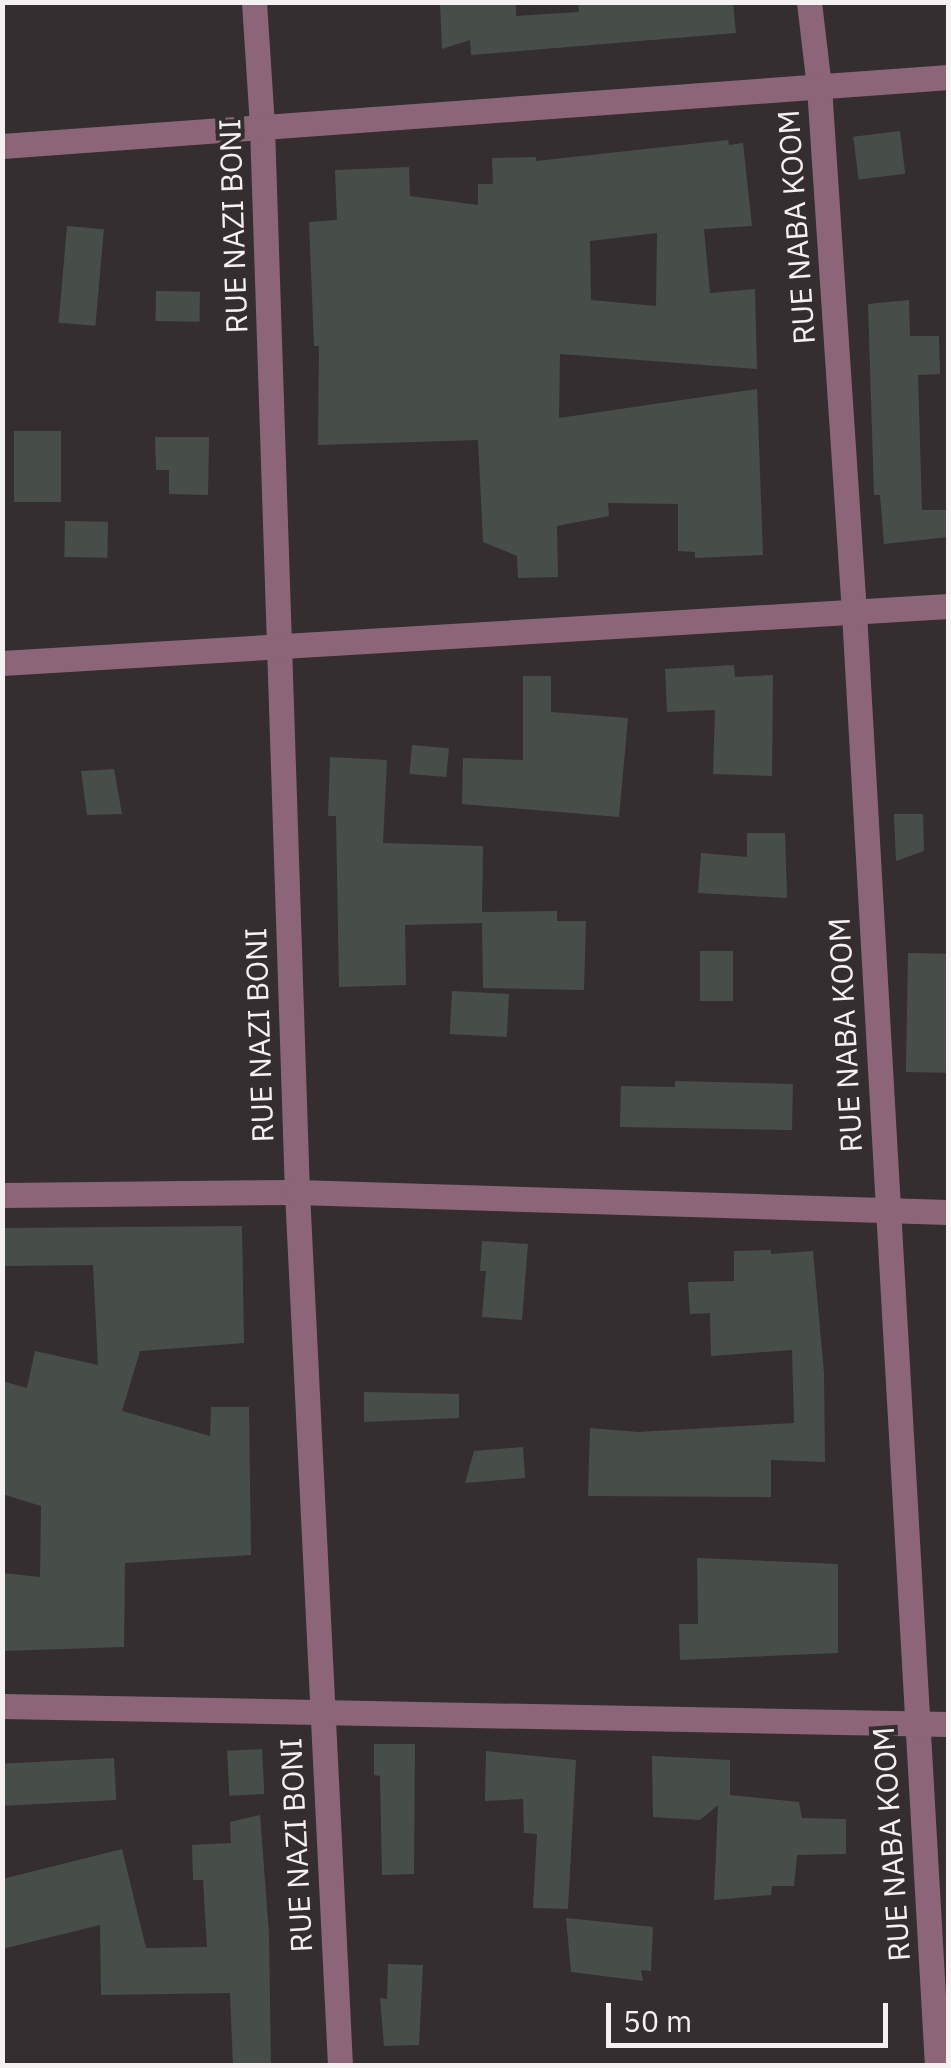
<!DOCTYPE html>
<html>
<head>
<meta charset="utf-8">
<style>
  body { margin:0 }
  #map { position:relative; width:951px; height:2068px; overflow:hidden; background:#342e31; font-family:"IBM Plex Sans",sans-serif }
  div>[style] { position:absolute }
  .building>* { inset:0; background:#474e4a; transform-origin:0 0 }
  .minor>* { height:25px; margin:-12.5px; padding:0 12.5px; transform-origin:12.5px; border-radius:12.5px; background:#8d6578 }
  span { translate:-50% -50%; white-space:nowrap; text-align:center; line-height:1.15; -webkit-text-stroke:8px #342e31; paint-order:stroke }
  .street-label { font-size:30px; color:#f5f0f2 }
  .frame { position:absolute; inset:0; border:5px solid #f5f0f2; pointer-events:none }
  .scale { position:absolute; left:606px; top:2003px; width:282px; height:45px; box-sizing:border-box; border:5px solid #f5f0f2; border-top:0; padding-left:12px; font-size:30px; line-height:35px; white-space:nowrap; color:#f5f0f2; -webkit-text-stroke:8px #342e31; paint-order:stroke }
</style>
</head>
<body>
<div id="map">
  <div class="building">
    <div style="clip-path:polygon(440px 2px,516px 2px,516px 16px,579px 12px,578px 2px,733px 2px,736px 33px,471px 55px,470px 40px,442px 49px)"></div>
    <div style="left:900px;top:131px;width:43px;height:47px;rotate:83deg"></div>
    <div style="clip-path:polygon(evenodd,728px 140px,729px 145px,743px 143px,752px 226px,704px 229px,710px 293px,755px 289px,757px 369px,560px 354px,559px 418px,757px 389px,763px 555px,695px 558px,695px 552px,678px 551px,678px 504px,608px 503px,609px 516px,557px 526px,558px 577px,518px 578px,517px 556px,483px 542px,478px 440px,318px 445px,319px 346px,314px 346px,309px 222px,337px 220px,335px 170px,409px 167px,410px 196px,478px 205px,478px 184px,493px 184px,492px 158px,536px 157px,536px 161px,728px 140px,657px 233px,656px 306px,591px 300px,590px 241px,657px 233px)"></div>
    <div style="left:67px;top:226px;width:37px;height:97px;rotate:5deg"></div>
    <div style="left:156px;top:291px;width:44px;height:30px;rotate:1deg"></div>
    <div style="clip-path:polygon(909px 300px,910px 336px,939px 336px,940px 374px,918px 375px,922px 510px,948px 510px,948px 537px,884px 544px,880px 495px,874px 495px,868px 304px)"></div>
    <div style="left:14px;top:431px;width:47px;height:71px"></div>
    <div style="clip-path:polygon(155px 437px,209px 437px,208px 495px,169px 494px,169px 470px,156px 470px)"></div>
    <div style="left:65px;top:521px;width:43px;height:36px;rotate:1deg"></div>
    <div style="clip-path:polygon(734px 665px,735px 677px,773px 675px,772px 776px,713px 774px,715px 710px,667px 712px,665px 669px)"></div>
    <div style="clip-path:polygon(523px 676px,551px 676px,551px 712px,628px 718px,619px 817px,462px 804px,463px 758px,523px 760px)"></div>
    <div style="left:412px;top:745px;width:37px;height:29px;rotate:5deg"></div>
    <div style="clip-path:polygon(330px 757px,387px 760px,383px 843px,483px 846px,482px 912px,557px 911px,557px 921px,586px 921px,584px 990px,483px 988px,482px 923px,405px 925px,406px 985px,339px 987px,336px 816px,328px 816px)"></div>
    <div style="clip-path:polygon(114px 769px,122px 814px,87px 815px,81px 771px)"></div>
    <div style="clip-path:polygon(894px 814px,923px 814px,924px 851px,896px 861px)"></div>
    <div style="clip-path:polygon(747px 833px,785px 833px,787px 898px,698px 893px,701px 853px,747px 857px)"></div>
    <div style="left:700px;top:951px;width:33px;height:50px"></div>
    <div style="left:908px;top:953px;width:40px;height:119px;rotate:1deg"></div>
    <div style="left:452px;top:991px;width:57px;height:43px;rotate:3deg"></div>
    <div style="clip-path:polygon(675px 1081px,793px 1084px,792px 1130px,620px 1127px,621px 1086px,675px 1087px)"></div>
    <div style="clip-path:polygon(242px 1226px,244px 1343px,140px 1351px,122px 1411px,210px 1436px,211px 1407px,249px 1407px,251px 1555px,125px 1563px,124px 1647px,2px 1651px,2px 1573px,40px 1577px,41px 1506px,2px 1494px,2px 1381px,27px 1388px,35px 1351px,98px 1365px,93px 1265px,2px 1266px,2px 1228px)"></div>
    <div style="clip-path:polygon(482px 1241px,528px 1244px,522px 1320px,482px 1317px,486px 1271px,480px 1271px)"></div>
    <div style="clip-path:polygon(771px 1250px,771px 1254px,813px 1251px,824px 1373px,825px 1462px,771px 1460px,771px 1497px,588px 1496px,590px 1428px,638px 1432px,794px 1423px,792px 1350px,711px 1356px,710px 1313px,690px 1314px,688px 1282px,734px 1281px,734px 1251px)"></div>
    <div style="clip-path:polygon(364px 1392px,459px 1394px,459px 1418px,364px 1422px)"></div>
    <div style="clip-path:polygon(523px 1447px,525px 1478px,465px 1483px,474px 1451px)"></div>
    <div style="clip-path:polygon(697px 1558px,838px 1564px,838px 1653px,680px 1660px,679px 1624px,698px 1624px)"></div>
    <div style="clip-path:polygon(374px 1744px,415px 1744px,414px 1874px,382px 1875px,380px 1776px,374px 1775px)"></div>
    <div style="left:262px;top:1749px;width:45px;height:35px;rotate:87deg"></div>
    <div style="clip-path:polygon(486px 1751px,576px 1760px,568px 1909px,533px 1908px,537px 1834px,524px 1833px,523px 1799px,485px 1801px)"></div>
    <div style="clip-path:polygon(652px 1756px,730px 1760px,730px 1795px,799px 1802px,802px 1818px,846px 1819px,846px 1854px,797px 1855px,794px 1886px,772px 1886px,771px 1895px,714px 1900px,718px 1805px,700px 1820px,653px 1817px)"></div>
    <div style="left:114px;top:1758px;width:42px;height:112px;rotate:87deg"></div>
    <div style="clip-path:polygon(260px 1815px,269px 1933px,271px 2065px,233px 2066px,230px 1993px,101px 1995px,100px 1925px,2px 1949px,2px 1879px,122px 1849px,146px 1948px,207px 1947px,203px 1880px,193px 1880px,192px 1845px,231px 1843px,230px 1822px)"></div>
    <div style="clip-path:polygon(566px 1918px,653px 1927px,651px 1971px,641px 1970px,643px 1981px,571px 1972px)"></div>
    <div style="clip-path:polygon(388px 1964px,423px 1965px,419px 2045px,384px 2046px,380px 1998px,387px 1999px)"></div>
  </div>
  <div class="minor">
    <div style="left:254px;top:2px;width:125px;rotate:86.3deg"></div>
    <div style="left:262px;top:127px;width:1066px;rotate:88.12deg"></div>
    <div style="left:297px;top:1192px;width:875px;rotate:87.18deg"></div>
    <div style="left:809px;top:2px;width:86px;rotate:83.3deg"></div>
    <div style="left:819px;top:87px;width:527px;rotate:86.19deg"></div>
    <div style="left:854px;top:613px;width:1455px;rotate:86.73deg"></div>
    <div style="left:2px;top:146px;width:949px;rotate:-4.17deg"></div>
    <div style="left:2px;top:663px;width:948px;rotate:-3.45deg"></div>
    <div style="left:2px;top:1195px;width:295px;rotate:-0.6deg"></div>
    <div style="left:297px;top:1192px;width:651px;rotate:1.76deg"></div>
    <div style="left:2px;top:1706px;width:946px;rotate:1.09deg"></div>
  </div>
  <div class="street-label">
    <span style="left:233px;top:226px;rotate:-92deg">RUE NAZI BONI</span>
    <span style="left:796px;top:227px;rotate:-94deg">RUE NABA KOOM</span>
    <span style="left:259px;top:1035px;rotate:-92deg">RUE NAZI BONI</span>
    <span style="left:845px;top:1035px;rotate:-93deg">RUE NABA KOOM</span>
    <span style="left:891px;top:1844px;rotate:-94deg">RUE NABA KOOM</span>
    <span style="left:296px;top:1845px;rotate:-93deg">RUE NAZI BONI</span>
  </div>
  <div class="frame"></div>
  <div class="scale">50 m</div>
</div>
</body>
</html>
